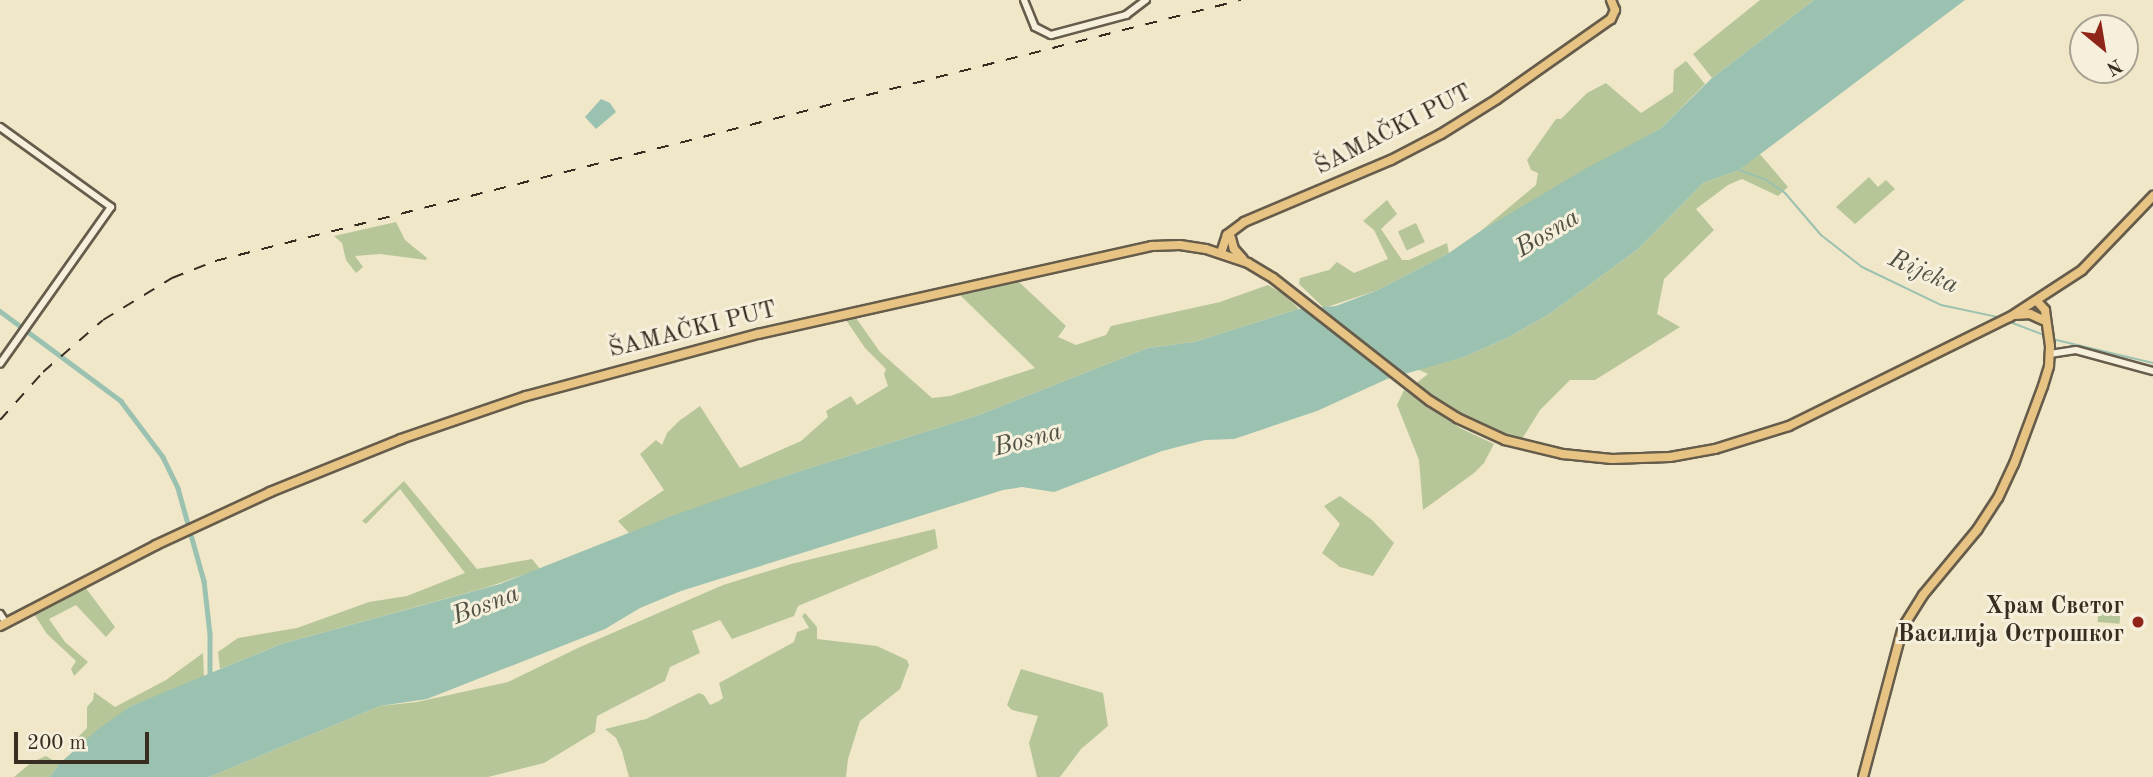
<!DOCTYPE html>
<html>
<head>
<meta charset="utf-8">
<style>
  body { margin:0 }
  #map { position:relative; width:2153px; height:777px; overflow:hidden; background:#f0e7c9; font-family:"Old Standard TT",serif }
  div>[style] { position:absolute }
  .green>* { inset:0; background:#b6c699; transform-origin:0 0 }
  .water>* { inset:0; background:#9bc1b0 }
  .stream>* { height:2px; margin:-1px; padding:0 1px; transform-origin:1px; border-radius:1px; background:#9bc1b0 }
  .canal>* { height:4.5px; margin:-2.25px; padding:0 2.25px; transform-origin:2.25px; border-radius:2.25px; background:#9bc1b0 }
  .roads { filter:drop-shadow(2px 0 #665c4b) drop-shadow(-2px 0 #665c4b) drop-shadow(0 2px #665c4b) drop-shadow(0 -2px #665c4b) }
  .minor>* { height:6px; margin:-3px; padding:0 3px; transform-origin:3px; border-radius:3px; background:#f5efdc }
  .major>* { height:8px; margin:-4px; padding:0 4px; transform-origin:4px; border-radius:4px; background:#e8c484 }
  .rail>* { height:2px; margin-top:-1px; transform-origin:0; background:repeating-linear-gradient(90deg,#382d21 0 12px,transparent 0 24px) }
  .dots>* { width:19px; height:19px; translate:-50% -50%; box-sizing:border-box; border:4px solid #f5efdc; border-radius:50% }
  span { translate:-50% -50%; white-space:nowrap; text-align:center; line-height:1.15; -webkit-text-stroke:6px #f5efdc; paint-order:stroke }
  .street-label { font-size:24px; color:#382d21 }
  .poi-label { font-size:24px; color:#382d21; font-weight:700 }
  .right { translate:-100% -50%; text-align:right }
  .water-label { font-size:26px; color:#515245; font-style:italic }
  .north { position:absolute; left:2069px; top:14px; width:70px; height:70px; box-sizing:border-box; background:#f5efdc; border:2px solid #a9a191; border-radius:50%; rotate:150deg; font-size:19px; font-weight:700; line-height:28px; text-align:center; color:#382d21 }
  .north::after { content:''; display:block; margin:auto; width:24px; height:32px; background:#8f2418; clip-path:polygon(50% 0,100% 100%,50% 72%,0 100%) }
  .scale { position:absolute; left:14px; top:732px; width:135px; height:32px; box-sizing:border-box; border:4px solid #382d21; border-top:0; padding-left:9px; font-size:21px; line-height:24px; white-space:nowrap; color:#382d21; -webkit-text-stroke:5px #f5efdc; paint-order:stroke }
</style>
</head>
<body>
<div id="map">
  <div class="green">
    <div style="clip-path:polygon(1760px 0,1814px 0,1712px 78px,1693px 54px)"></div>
    <div style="clip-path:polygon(1686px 61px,1705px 84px,1660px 129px,1482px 230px,1536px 185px,1538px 173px,1531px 170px,1527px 160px,1556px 119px,1561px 119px,1587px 93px,1606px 83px,1641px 113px,1673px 92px,1674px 70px)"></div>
    <div style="clip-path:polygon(1759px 153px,1788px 187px,1778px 196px,1742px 179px,1728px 185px,1696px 209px,1714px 230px,1664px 279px,1657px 314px,1680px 327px,1595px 380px,1570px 380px,1540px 410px,1522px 439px,1498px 432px,1461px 414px,1415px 384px,1428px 374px,1417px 369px,1464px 357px,1507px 338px,1551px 313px,1638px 249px,1703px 183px,1739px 170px)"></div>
    <div style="clip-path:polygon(1869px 177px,1878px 187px,1886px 180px,1895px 189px,1855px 224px,1836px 207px)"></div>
    <div style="clip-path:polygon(1387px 200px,1397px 214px,1381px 229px,1402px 260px,1409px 260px,1447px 243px,1449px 253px,1378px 290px,1324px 308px,1299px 284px,1300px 278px,1329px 270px,1337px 262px,1354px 273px,1388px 259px,1374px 230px,1363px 221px)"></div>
    <div style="clip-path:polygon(396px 222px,405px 240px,427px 258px,426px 260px,380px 254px,355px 256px,363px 267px,356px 273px,346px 260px,342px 243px,334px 236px)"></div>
    <div style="left:1416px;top:223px;width:21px;height:20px;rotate:65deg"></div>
    <div style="clip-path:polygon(1018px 281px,1066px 326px,1058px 337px,1076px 345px,1106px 335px,1111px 326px,1220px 302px,1268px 285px,1285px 295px,1299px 309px,1194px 342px,1148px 348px,979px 415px,797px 472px,629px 533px,618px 521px,664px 490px,640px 454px,656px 440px,662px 445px,667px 433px,679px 421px,700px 406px,740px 468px,801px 441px,828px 417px,826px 411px,851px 396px,857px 405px,888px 386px,884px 374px,886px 369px,865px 348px,846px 320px,856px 318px,880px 352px,932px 398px,950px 396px,1035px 368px,960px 295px)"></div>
    <div style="clip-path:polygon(1404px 390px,1460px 428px,1494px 444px,1484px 463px,1474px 473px,1423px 510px,1419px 460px,1397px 405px)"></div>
    <div style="clip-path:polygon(404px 481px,477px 569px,532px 559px,540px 569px,488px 587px,281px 644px,220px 669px,218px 652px,238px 638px,297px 628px,369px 602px,407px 596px,465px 573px,400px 489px,366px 524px,362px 521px)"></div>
    <div style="clip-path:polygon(1340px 496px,1372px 520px,1394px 543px,1373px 576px,1340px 567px,1322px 553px,1340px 524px,1324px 506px)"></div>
    <div style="clip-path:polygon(935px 529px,938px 548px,798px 606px,794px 616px,732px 639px,720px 620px,692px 631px,700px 653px,670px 667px,665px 681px,597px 716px,595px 732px,544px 763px,488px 777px,209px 777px,380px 706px,417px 702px,508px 682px,580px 647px,723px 585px,791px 564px)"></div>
    <div style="clip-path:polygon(85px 587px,115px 627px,106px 637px,76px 605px,49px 619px,65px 642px,88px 662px,74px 676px,71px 669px,76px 661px,47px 634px,34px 614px)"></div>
    <div style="left:2099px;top:606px;width:22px;height:16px;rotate:5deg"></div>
    <div style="clip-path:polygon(805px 613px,817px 627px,817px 639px,877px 646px,907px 660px,909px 665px,900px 689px,860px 721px,848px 759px,846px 777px,629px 777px,622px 751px,616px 738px,605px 729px,646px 719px,699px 693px,704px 695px,710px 705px,719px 701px,723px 698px,719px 683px,794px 642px,797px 632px,809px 628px,802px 616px)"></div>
    <div style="clip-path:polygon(203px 653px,204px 677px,131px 706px,80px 745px,77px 738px,87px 728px,87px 707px,93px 700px,94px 692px,115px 707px,166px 680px)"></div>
    <div style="clip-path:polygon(1021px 669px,1103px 693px,1108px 726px,1081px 749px,1060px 777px,1037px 777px,1029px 743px,1038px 716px,1012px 710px,1007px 705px)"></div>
    <div style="clip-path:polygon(46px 756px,59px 764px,50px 777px,14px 777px,32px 762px)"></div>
  </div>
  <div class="water">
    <div style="clip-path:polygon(1814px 0,1965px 0,1739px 170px,1703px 183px,1638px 249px,1551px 313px,1507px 338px,1464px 357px,1387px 379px,1317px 411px,1234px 439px,1205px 440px,1162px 451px,1054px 492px,1022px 487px,1003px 490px,681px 591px,640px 608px,605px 629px,427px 699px,380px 706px,209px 777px,50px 777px,59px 764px,97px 730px,131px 706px,281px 644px,500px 584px,669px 517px,797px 472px,979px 415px,1148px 348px,1194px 342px,1299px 309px,1336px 306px,1378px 290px,1449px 253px,1482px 230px,1585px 169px,1660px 129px,1712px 78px)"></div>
    <div style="clip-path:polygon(601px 99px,610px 103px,616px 112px,596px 129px,585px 117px)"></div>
  </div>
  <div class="stream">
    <div style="left:1739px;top:170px;width:29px;rotate:20deg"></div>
    <div style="left:1766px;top:180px;width:23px;rotate:34deg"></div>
    <div style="left:1785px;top:193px;width:55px;rotate:49.4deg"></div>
    <div style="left:1821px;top:235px;width:52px;rotate:38deg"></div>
    <div style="left:1862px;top:267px;width:88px;rotate:25.7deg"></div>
    <div style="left:1941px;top:305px;width:62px;rotate:12deg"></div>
    <div style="left:2010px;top:322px;width:36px;rotate:21deg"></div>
    <div style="left:2052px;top:339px;width:104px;rotate:13.4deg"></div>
  </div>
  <div class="canal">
    <div style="left:0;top:311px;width:151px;rotate:36.6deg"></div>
    <div style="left:121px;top:401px;width:70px;rotate:53.1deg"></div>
    <div style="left:163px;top:457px;width:34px;rotate:64deg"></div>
    <div style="left:178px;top:488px;width:97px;rotate:74.4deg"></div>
    <div style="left:204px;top:581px;width:53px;rotate:83.5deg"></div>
    <div style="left:210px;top:634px;width:45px;rotate:90deg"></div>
  </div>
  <div class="roads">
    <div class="minor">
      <div style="left:1024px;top:0;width:29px;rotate:68deg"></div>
      <div style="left:1035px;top:27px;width:18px;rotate:27deg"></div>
      <div style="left:1051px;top:35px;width:78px;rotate:-14.9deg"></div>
      <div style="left:1126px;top:15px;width:25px;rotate:-37deg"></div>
      <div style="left:0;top:127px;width:137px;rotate:35.8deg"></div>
      <div style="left:111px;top:207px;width:192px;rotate:125.3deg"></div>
      <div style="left:2050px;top:354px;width:26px;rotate:-9deg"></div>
      <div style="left:2076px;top:350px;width:80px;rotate:15.3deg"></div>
      <div style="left:0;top:614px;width:11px;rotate:56deg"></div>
    </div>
    <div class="major">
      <div style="left:1231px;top:238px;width:11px;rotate:75deg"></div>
      <div style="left:1234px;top:249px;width:13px;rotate:48deg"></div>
      <div style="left:1221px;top:253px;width:19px;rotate:-72deg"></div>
      <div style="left:1227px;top:235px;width:21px;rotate:-37deg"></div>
      <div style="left:1244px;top:222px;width:160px;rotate:-22.9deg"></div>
      <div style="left:1391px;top:160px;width:56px;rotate:-27.5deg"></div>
      <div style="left:1441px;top:134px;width:66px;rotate:-32deg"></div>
      <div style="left:1497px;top:99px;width:139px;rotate:-35.1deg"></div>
      <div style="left:1611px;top:19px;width:10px;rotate:-66deg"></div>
      <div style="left:1615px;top:10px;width:11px;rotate:-112deg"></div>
      <div style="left:2015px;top:315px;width:15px;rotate:-4deg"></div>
      <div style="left:2030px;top:314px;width:14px;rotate:25deg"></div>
      <div style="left:0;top:626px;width:176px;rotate:-27.4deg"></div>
      <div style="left:156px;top:545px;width:126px;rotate:-24.9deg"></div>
      <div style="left:270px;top:492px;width:141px;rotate:-22deg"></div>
      <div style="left:401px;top:439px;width:132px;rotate:-19deg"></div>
      <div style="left:526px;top:396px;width:240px;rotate:-15deg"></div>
      <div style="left:758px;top:334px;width:404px;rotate:-12.6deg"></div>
      <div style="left:1152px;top:246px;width:28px;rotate:-2deg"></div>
      <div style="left:1180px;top:245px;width:26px;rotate:9deg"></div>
      <div style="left:1206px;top:249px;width:44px;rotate:18.4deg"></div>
      <div style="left:1248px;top:263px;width:29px;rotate:31deg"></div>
      <div style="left:1273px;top:278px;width:199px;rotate:38.1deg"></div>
      <div style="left:1430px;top:401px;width:32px;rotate:32deg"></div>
      <div style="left:1457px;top:418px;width:53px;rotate:24.6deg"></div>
      <div style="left:1505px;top:440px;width:60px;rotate:13.6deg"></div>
      <div style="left:1563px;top:454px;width:49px;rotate:5.8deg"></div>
      <div style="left:1612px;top:459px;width:58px;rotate:-2deg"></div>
      <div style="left:1670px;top:457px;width:46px;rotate:-10.1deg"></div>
      <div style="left:1715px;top:449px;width:77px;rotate:-17.3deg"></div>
      <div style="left:1789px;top:426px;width:246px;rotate:-26.3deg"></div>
      <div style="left:2010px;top:317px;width:86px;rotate:-33.1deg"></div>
      <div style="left:2082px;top:270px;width:103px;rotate:-46.2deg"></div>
      <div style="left:1863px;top:777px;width:155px;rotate:-75.1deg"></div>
      <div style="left:1903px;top:627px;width:38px;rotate:-58deg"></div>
      <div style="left:1923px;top:595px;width:85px;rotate:-50.3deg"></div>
      <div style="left:1977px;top:530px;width:38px;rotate:-57deg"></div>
      <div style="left:1998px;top:498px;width:38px;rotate:-65deg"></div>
      <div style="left:2014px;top:464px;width:83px;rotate:-69.6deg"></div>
      <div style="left:2043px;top:386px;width:21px;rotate:-73deg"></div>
      <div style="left:2049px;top:366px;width:20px;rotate:-87deg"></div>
      <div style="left:2050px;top:346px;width:36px;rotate:-98deg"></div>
      <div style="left:2045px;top:310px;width:12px;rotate:-132deg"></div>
    </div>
  </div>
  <div class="rail">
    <div style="left:0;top:420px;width:64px;rotate:-48.1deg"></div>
    <div style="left:43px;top:372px;width:79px;rotate:-40.9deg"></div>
    <div style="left:103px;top:320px;width:81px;rotate:-31.3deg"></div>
    <div style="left:172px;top:278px;width:46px;rotate:-21.6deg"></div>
    <div style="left:215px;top:261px;width:1059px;rotate:-14.27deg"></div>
  </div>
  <div class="dots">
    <div style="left:2138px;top:622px;background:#8f2418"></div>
  </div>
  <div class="street-label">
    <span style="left:1394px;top:131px;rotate:-27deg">ŠAMAČKI PUT</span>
    <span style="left:693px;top:331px;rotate:-14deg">ŠAMAČKI PUT</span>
  </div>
  <div class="poi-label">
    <span class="right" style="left:2124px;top:622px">Храм Светог<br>Василија Острошког</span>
  </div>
  <div class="water-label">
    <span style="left:1548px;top:234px;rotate:-31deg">Bosna</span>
    <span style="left:1923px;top:273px;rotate:24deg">Rijeka</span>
    <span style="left:1028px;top:441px;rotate:-15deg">Bosna</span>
    <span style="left:486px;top:606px;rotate:-21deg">Bosna</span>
  </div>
  <div class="north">N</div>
  <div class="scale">200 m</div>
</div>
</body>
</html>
